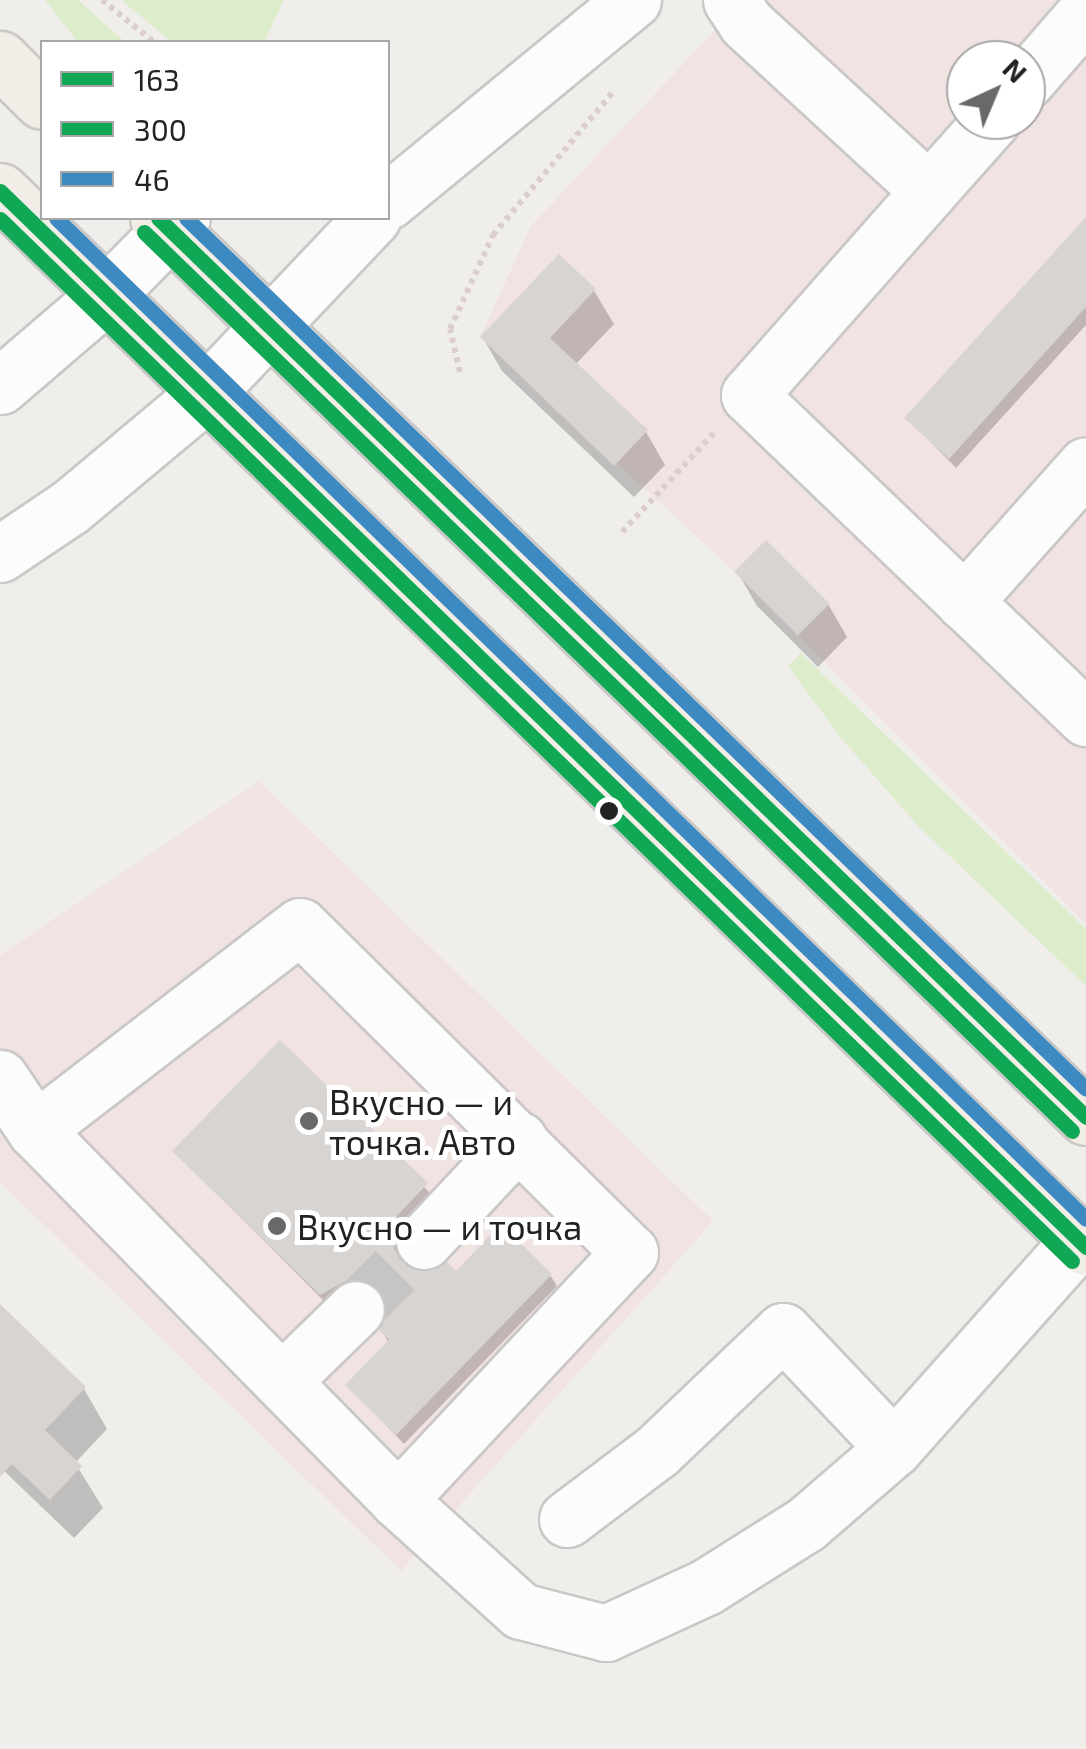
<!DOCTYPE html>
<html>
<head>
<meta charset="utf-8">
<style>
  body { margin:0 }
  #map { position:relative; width:1086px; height:1749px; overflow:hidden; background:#f0eeeb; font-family:"Exo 2",sans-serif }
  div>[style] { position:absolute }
  .commercial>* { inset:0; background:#f1e3e1 }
  .grass>* { inset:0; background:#ddeccb }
  .shadow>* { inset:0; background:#0003 }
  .building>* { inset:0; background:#d7d4d2; transform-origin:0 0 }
  .minor-tunnel>* { height:55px; margin-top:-27.5px; transform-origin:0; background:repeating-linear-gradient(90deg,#c7c5c3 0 55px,transparent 0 83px) }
  .path>* { height:6px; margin-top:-3px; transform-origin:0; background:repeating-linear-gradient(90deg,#dccecd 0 5px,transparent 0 10px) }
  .roads { filter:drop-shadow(2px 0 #c9c8c7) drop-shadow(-2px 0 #c9c8c7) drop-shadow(0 2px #c9c8c7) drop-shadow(0 -2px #c9c8c7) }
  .minor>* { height:55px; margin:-27.5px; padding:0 27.5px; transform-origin:27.5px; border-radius:27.5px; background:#fdfcfc }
  .major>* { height:55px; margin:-27.5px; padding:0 27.5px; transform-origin:27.5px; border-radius:27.5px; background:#f3ede7 }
  .bus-1>* { height:15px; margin:-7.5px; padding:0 7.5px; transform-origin:7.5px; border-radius:7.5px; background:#10a855 }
  .bus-2>* { height:15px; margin:-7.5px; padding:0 7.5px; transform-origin:7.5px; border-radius:7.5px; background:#10a855 }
  .bus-3>* { height:15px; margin:-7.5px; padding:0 7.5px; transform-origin:7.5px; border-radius:7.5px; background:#3d8ac2 }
  .dots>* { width:28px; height:28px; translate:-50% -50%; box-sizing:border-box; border:5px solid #fff; border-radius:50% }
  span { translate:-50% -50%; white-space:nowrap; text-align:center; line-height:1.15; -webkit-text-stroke:10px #fff; paint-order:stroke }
  .poi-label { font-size:35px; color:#222 }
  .left { translate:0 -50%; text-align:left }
  .legend { position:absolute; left:40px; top:40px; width:350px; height:180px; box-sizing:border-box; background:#fff; border:2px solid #a7a7a7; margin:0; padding:12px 18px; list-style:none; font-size:30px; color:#222 }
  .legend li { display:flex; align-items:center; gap:20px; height:50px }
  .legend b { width:50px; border:2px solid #a7a7a7 }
  .north { position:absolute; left:946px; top:40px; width:100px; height:100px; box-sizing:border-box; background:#fff; border:2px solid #a7a7a7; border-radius:50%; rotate:44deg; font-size:28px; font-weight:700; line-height:40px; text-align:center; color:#222 }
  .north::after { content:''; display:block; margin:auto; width:35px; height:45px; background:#6a6968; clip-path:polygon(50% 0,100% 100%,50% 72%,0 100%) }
</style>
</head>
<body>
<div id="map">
  <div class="commercial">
    <div style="clip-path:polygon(evenodd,743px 0,1086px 0,1086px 924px,735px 572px,480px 337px,531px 226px,743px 0,966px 60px,1026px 60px,1026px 120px,966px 120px,966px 60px)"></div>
    <div style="clip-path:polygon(259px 781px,713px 1221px,401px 1571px,0 1182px,0 955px)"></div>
  </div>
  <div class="grass">
    <div style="clip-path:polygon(45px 0,78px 0,125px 42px,78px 42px)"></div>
    <div style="clip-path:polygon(121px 0,284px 0,264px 42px,172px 42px)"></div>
    <div style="clip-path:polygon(801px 653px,1086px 929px,1086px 986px,918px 826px,841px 738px,788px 666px)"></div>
  </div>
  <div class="shadow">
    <div style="clip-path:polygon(1086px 221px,1086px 325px,956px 468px,907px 418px)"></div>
    <div style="clip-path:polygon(559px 258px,594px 291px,614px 324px,575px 365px,646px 432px,665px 465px,634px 497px,502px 371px,483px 338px)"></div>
    <div style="clip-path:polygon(738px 573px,828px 604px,847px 637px,818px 667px,757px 606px)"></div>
    <div style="clip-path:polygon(280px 1043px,433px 1196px,402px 1228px,402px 1267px,432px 1274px,550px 1275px,557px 1286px,404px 1444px,348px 1385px,389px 1343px,381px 1330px,387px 1299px,357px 1289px,328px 1305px,175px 1152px)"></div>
    <div style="clip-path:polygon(0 1308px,84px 1389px,107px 1429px,75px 1463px,103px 1508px,74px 1538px,0 1467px)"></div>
  </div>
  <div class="building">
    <div style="clip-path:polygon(1086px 217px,1086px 307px,949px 459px,904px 418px)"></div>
    <div style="clip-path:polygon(559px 254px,596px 289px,550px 338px,648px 430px,614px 466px,480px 337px)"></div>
    <div style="left:766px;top:540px;width:90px;height:45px;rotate:45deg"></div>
    <div style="clip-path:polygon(280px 1040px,428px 1183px,397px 1216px,394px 1249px,403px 1264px,432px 1271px,447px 1262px,456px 1271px,501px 1224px,552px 1274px,396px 1435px,345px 1385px,389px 1340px,379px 1330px,386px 1302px,379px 1288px,349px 1279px,320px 1295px,172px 1151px)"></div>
    <div style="clip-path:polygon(0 1304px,86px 1387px,45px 1430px,82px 1466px,50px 1500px,12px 1464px,0 1477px)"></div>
  </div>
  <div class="minor-tunnel">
    <div style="left:356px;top:1309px;width:96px;rotate:-45deg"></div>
  </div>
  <div class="path">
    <div style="left:102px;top:0;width:67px;rotate:38.9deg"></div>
    <div style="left:460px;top:372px;width:44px;rotate:-103.1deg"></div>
    <div style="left:450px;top:329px;width:103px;rotate:-65.4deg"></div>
    <div style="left:493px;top:235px;width:188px;rotate:-50deg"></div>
    <div style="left:622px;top:532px;width:135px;rotate:-47.1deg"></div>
  </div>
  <div class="roads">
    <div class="minor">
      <div style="left:731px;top:0;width:27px;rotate:57deg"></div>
      <div style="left:746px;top:23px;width:248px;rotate:42.6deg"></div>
      <div style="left:929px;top:191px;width:272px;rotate:131.4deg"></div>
      <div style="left:749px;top:395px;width:467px;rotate:43.8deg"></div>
      <div style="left:1026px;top:81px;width:84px;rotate:-48.9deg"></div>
      <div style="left:1081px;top:18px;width:6px;rotate:39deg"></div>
      <div style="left:929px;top:191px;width:95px;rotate:-48.4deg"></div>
      <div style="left:388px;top:201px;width:317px;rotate:-39.4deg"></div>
      <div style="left:0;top:386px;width:140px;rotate:-40.6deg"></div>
      <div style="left:106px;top:295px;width:108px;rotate:-45.4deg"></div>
      <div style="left:0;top:554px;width:84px;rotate:-33.9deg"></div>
      <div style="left:70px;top:507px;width:176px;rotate:-39.9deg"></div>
      <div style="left:205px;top:394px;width:243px;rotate:-46.5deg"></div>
      <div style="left:964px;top:602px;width:183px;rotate:-48.3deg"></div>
      <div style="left:0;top:1078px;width:63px;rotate:56.1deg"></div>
      <div style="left:35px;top:1130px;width:518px;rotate:45.55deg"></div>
      <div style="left:398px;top:1500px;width:166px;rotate:42.1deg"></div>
      <div style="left:521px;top:1611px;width:88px;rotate:14.5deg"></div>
      <div style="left:606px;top:1633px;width:110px;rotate:-24.7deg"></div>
      <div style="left:706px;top:1587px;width:118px;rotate:-32.2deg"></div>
      <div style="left:806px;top:1524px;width:116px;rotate:-40.8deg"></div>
      <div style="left:894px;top:1448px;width:278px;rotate:-48.3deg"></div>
      <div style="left:35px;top:1130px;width:334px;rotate:-37.6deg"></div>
      <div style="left:300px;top:926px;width:464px;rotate:44.7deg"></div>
      <div style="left:630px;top:1252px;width:340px;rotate:133.1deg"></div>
      <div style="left:424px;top:1241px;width:139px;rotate:-46.8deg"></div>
      <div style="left:282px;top:1381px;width:103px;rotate:-44.2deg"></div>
      <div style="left:567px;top:1519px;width:113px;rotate:-37.1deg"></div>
      <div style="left:657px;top:1451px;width:174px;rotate:-43.6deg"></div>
      <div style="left:783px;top:1331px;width:161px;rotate:46.5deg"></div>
    </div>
    <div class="major">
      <div style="left:0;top:59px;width:59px;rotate:45deg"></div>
      <div style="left:0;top:191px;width:1515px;rotate:44.2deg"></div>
      <div style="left:158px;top:218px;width:1292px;rotate:44.09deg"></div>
    </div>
  </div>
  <div class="bus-1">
    <div style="left:0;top:191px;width:1515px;rotate:44.2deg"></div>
    <div style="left:158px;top:218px;width:1292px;rotate:44.09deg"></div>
  </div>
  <div class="bus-2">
    <div style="left:0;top:219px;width:1495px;rotate:44.19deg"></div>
    <div style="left:144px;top:232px;width:1292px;rotate:44.09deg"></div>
  </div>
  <div class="bus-3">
    <div style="left:56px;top:218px;width:1436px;rotate:44.18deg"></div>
    <div style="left:186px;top:218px;width:1252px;rotate:44.06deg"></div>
  </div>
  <div class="dots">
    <div style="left:609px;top:811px;background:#222"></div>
    <div style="left:309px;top:1121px;background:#6a6968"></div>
    <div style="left:277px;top:1226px;background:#6a6968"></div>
  </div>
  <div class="poi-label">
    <span class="left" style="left:329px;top:1121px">Вкусно — и<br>точка. Авто</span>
    <span class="left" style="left:297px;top:1226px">Вкусно — и точка</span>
  </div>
  <ul class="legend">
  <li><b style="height:12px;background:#10a855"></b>163</li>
  <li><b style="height:12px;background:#10a855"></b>300</li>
  <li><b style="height:12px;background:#3d8ac2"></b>46</li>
  </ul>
  <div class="north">N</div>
</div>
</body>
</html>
